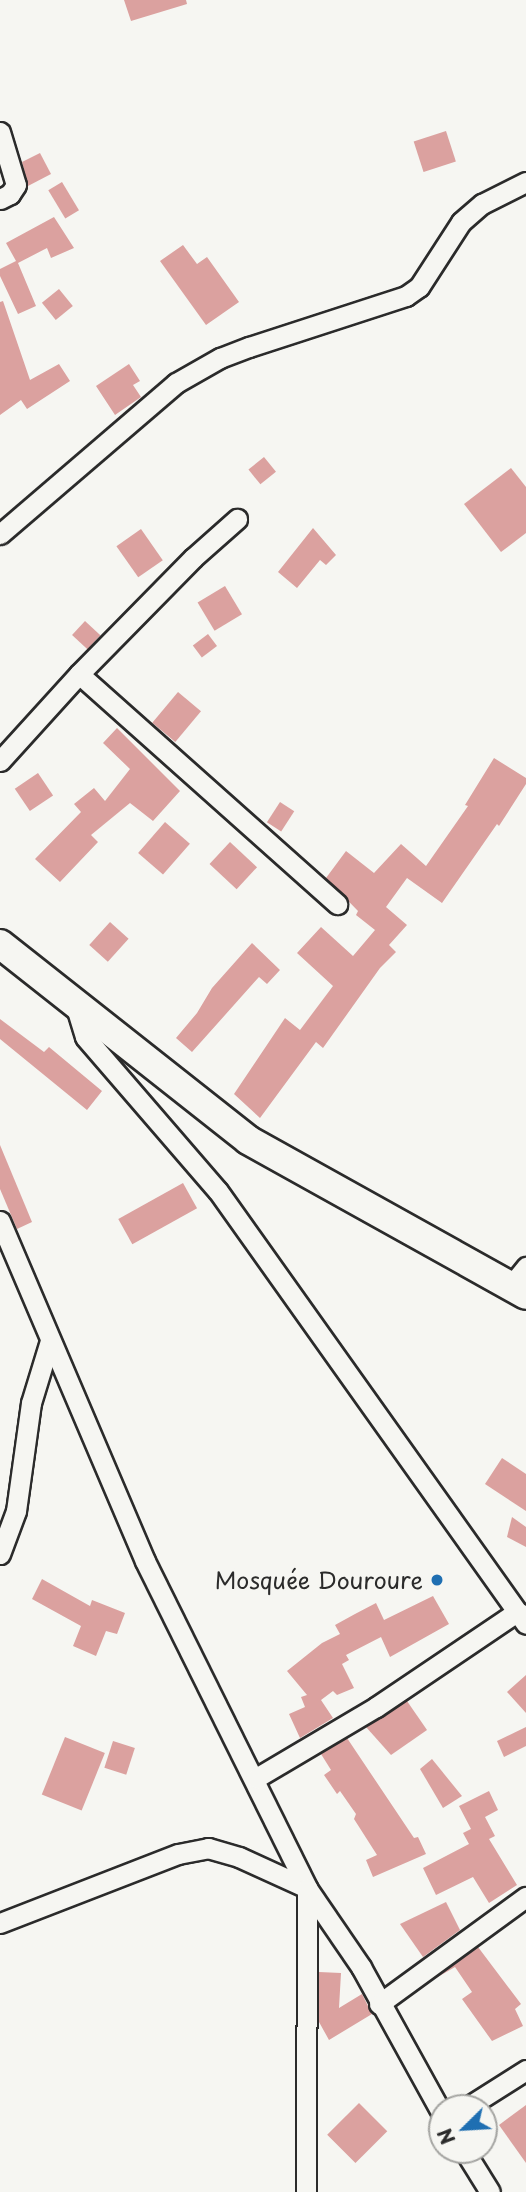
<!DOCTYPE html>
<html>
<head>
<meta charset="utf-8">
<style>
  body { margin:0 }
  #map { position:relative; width:526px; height:2192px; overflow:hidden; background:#f6f6f2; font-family:"Playpen Sans",sans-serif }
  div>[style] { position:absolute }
  .building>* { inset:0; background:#dba19f; transform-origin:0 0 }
  .roads { filter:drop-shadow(2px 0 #2b2b2b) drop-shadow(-2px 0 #2b2b2b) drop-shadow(0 2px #2b2b2b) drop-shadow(0 -2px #2b2b2b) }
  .street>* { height:19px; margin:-9.5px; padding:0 9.5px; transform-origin:9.5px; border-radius:9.5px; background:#f6f6f2 }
  .secondary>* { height:28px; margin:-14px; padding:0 14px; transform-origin:14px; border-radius:14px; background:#f6f6f2 }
  .dots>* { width:19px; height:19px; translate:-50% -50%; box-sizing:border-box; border:4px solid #f6f6f2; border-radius:50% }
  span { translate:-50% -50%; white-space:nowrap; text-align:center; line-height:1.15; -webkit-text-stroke:5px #f6f6f2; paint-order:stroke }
  .poi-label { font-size:23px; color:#2b2b2b }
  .right { translate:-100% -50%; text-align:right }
  .north { position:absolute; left:428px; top:2094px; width:70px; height:70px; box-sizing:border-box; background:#f6f6f2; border:2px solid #a5a5a2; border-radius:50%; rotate:246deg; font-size:19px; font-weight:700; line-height:28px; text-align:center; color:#2b2b2b }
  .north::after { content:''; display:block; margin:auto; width:24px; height:32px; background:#1f6fb2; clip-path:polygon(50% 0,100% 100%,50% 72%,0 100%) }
</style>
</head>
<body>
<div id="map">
  <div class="building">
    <div style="clip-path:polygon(124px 0,186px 0,187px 4px,131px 21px)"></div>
    <div style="left:446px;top:131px;width:32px;height:34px;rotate:72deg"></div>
    <div style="clip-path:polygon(40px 153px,51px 174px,28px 186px,22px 162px)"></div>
    <div style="left:62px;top:182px;width:33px;height:16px;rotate:59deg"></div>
    <div style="clip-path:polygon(54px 217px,74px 248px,51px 258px,47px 248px,18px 263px,36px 306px,18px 314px,0 276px,0 269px,16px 261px,6px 243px)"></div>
    <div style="clip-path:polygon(183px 245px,197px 264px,207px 257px,239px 302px,206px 325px,160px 261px)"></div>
    <div style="left:59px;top:289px;width:22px;height:22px;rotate:51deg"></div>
    <div style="clip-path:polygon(3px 301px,30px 380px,59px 364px,70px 381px,27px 409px,21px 400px,0 415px,0 302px)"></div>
    <div style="clip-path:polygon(129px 364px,140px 381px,133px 385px,141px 397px,115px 415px,96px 386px)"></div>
    <div style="left:264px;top:457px;width:19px;height:20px;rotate:51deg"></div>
    <div style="clip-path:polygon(511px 468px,526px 487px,526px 533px,501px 552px,464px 504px)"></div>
    <div style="clip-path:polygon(313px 528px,336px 555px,326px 565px,320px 560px,297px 588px,278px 572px)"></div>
    <div style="left:141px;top:529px;width:38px;height:30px;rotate:55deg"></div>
    <div style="left:225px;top:586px;width:33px;height:32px;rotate:59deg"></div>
    <div style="left:85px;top:621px;width:21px;height:19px;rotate:43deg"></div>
    <div style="left:208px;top:634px;width:15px;height:19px;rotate:53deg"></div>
    <div style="left:178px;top:692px;width:30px;height:40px;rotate:40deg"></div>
    <div style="clip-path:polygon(117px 728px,180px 791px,153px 821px,130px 803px,91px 835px,98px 842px,60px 882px,35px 859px,81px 812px,74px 804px,94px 788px,105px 801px,130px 769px,103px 743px)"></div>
    <div style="clip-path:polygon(494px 758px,526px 778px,526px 784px,499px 826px,497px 824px,442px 903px,407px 878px,386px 907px,407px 925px,389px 945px,396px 952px,380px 968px,323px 1048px,316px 1042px,260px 1118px,234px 1094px,285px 1018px,300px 1030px,333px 986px,297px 953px,321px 927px,353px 956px,375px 930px,356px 915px,358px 911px,326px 878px,346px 851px,374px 873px,401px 844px,426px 866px,468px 806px,465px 805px)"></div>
    <div style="left:38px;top:773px;width:27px;height:28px;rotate:56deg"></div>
    <div style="left:280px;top:802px;width:17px;height:24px;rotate:33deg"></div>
    <div style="left:165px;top:822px;width:33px;height:41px;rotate:41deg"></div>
    <div style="left:230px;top:842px;width:37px;height:30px;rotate:43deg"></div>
    <div style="left:110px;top:922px;width:25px;height:31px;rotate:42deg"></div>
    <div style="clip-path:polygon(252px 943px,280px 970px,267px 984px,259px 977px,192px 1052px,176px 1038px,197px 1013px,212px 988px)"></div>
    <div style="clip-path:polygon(0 1019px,44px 1052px,49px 1047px,102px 1091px,87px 1110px,0 1039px)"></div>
    <div style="clip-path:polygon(0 1145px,32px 1222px,17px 1229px,0 1189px)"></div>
    <div style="left:183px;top:1183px;width:29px;height:74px;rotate:61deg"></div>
    <div style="clip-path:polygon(502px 1458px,526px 1474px,526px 1511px,485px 1484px)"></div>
    <div style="clip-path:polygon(512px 1517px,526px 1527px,526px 1547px,507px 1537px)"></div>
    <div style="clip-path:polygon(42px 1579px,90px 1606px,92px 1600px,125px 1613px,117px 1634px,106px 1631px,96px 1656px,73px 1646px,81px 1626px,32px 1599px)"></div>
    <div style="clip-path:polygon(433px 1596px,449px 1624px,390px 1657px,381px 1637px,346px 1655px,349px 1660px,342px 1664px,354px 1688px,337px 1695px,333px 1691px,321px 1700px,333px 1718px,300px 1738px,289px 1714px,305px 1707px,301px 1697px,307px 1695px,287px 1671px,322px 1643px,340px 1634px,335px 1625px,355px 1614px,376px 1603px,384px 1620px)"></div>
    <div style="clip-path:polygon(526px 1675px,526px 1713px,507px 1692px)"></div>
    <div style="clip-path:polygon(407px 1701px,427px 1730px,391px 1755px,366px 1727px)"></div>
    <div style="clip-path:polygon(526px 1727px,526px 1746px,504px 1757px,497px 1741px)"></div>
    <div style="left:65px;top:1737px;width:43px;height:62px;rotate:22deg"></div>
    <div style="clip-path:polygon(347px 1738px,414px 1838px,418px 1837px,426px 1854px,373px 1877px,366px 1860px,377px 1855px,354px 1819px,356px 1814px,340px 1791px,337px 1794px,324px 1775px,331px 1770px,321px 1754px)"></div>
    <div style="left:113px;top:1741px;width:23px;height:28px;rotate:18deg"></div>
    <div style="clip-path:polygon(432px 1759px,462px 1796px,443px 1808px,420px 1769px)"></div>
    <div style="clip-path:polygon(489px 1791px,498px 1810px,485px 1817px,495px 1836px,489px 1839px,517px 1885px,489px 1903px,473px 1877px,436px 1895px,423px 1868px,469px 1844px,463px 1833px,471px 1829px,459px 1806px)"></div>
    <div style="clip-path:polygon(446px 1902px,460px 1930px,423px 1957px,400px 1924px)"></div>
    <div style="clip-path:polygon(478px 1947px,521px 2004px,515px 2009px,523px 2026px,492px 2041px,462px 1999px,472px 1992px,455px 1967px,436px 1978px)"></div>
    <div style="clip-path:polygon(319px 1972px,341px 1973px,339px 2008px,362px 1994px,372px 2014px,329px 2040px,319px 2022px)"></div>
    <div style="left:359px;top:2103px;width:40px;height:45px;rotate:45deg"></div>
    <div style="clip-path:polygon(526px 2105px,526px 2163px,499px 2125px)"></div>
  </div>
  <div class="roads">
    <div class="street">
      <div style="left:0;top:132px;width:55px;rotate:73.2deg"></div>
      <div style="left:16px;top:185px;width:11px;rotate:124deg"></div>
      <div style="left:10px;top:194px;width:11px;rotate:153deg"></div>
      <div style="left:0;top:534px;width:232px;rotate:-40.6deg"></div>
      <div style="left:176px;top:383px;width:51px;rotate:-29.6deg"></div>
      <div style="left:220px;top:358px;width:31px;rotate:-21deg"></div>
      <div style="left:249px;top:347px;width:165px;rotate:-18deg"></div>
      <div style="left:406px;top:296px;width:16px;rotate:-35deg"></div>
      <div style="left:419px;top:287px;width:77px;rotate:-57.1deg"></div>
      <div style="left:461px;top:222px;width:28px;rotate:-41deg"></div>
      <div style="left:482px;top:204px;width:49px;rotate:-26.6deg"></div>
      <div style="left:79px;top:674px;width:346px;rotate:41.7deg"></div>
      <div style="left:0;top:761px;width:118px;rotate:-47.8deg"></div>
      <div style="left:79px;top:674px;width:163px;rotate:-45.5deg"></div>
      <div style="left:193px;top:558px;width:59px;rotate:-41.6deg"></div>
      <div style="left:75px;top:1004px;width:34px;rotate:73deg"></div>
      <div style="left:85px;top:1037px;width:203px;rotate:49.2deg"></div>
      <div style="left:218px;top:1191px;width:531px;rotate:54.58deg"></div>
      <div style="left:0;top:1221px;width:370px;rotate:66.9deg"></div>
      <div style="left:145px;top:1561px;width:365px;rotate:63.6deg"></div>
      <div style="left:307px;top:1888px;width:96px;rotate:55.6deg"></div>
      <div style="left:361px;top:1967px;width:168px;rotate:61.1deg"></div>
      <div style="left:510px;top:1287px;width:26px;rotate:-51deg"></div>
      <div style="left:0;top:1554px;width:46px;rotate:-69.6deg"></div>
      <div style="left:16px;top:1511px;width:109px;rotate:-82.1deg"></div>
      <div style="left:31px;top:1403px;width:65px;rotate:-73deg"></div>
      <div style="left:256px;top:1778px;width:139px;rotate:-30.6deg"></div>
      <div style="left:376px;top:1707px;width:170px;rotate:-34deg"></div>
      <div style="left:517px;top:1612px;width:10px;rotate:24deg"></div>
      <div style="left:0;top:1923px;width:191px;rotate:-21.2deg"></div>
      <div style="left:178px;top:1854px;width:31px;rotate:-11deg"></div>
      <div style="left:208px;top:1848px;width:32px;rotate:16deg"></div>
      <div style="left:239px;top:1857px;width:75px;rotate:24.5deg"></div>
      <div style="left:307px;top:1888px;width:304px;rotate:90.2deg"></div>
      <div style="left:379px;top:2004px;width:182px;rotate:-36.1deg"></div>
      <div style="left:466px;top:2108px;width:71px;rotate:-32.3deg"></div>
      <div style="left:464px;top:2150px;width:49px;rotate:58.2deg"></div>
    </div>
    <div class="secondary">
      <div style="left:0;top:944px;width:316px;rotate:38.3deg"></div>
      <div style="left:248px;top:1140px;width:318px;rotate:29.1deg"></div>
    </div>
  </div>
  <div class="dots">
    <div style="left:437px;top:1580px;background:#1f6fb2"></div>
  </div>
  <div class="poi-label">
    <span class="right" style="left:423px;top:1580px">Mosquée Douroure</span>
  </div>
  <div class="north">N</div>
</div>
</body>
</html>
